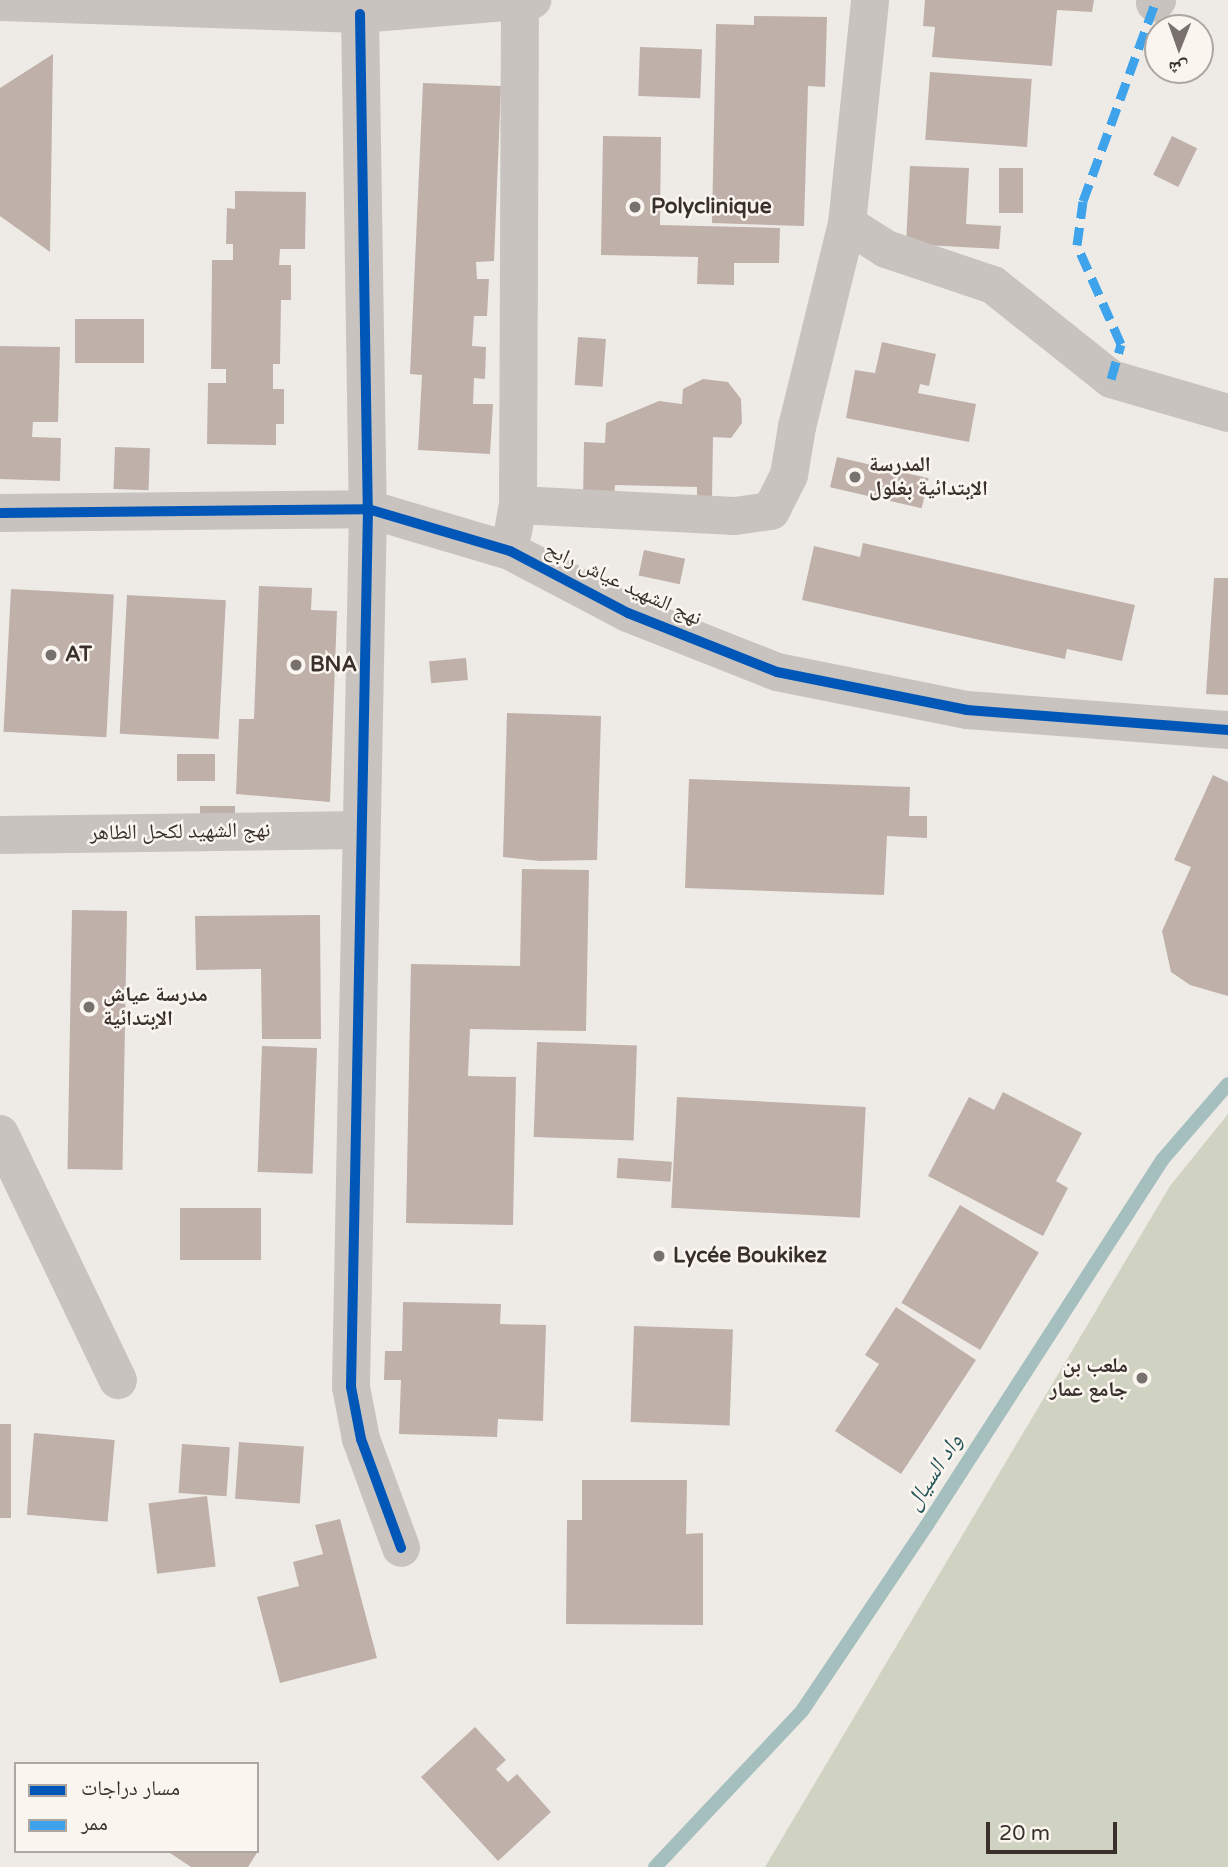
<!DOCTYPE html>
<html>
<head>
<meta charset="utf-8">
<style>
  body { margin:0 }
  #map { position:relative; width:1228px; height:1867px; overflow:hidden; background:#eeebe6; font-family:"Varela Round","Noto Naskh Arabic",sans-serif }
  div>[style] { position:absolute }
  .green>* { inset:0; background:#d0d3c1 }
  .stream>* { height:14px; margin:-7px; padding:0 7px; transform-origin:7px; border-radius:7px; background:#a4bfbe }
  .building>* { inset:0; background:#c0b0aa; transform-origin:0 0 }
  .minor>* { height:38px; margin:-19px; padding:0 19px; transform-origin:19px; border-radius:19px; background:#c8c3bf }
  .quiet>* { height:9px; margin-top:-4.5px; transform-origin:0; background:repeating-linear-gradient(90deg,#3fa3eb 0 18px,transparent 0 27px) }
  .cycleway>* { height:10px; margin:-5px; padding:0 5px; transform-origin:5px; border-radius:5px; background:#0057b8 }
  .dots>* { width:19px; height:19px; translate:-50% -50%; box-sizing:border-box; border:4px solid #faf5ef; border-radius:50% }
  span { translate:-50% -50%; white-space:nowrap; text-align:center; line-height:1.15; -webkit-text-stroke:5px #faf5ef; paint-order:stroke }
  .poi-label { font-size:21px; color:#39302c; font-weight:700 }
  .left { translate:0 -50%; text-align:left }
  .right { translate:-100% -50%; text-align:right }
  .street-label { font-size:21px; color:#39302c }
  .water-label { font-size:23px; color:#255558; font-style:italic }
  .legend { position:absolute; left:14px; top:1762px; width:245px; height:91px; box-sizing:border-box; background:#faf5ef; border:2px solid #ada6a1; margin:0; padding:9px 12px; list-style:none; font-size:21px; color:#39302c }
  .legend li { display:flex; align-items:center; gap:14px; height:35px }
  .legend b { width:35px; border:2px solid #ada6a1 }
  .north { position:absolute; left:1144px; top:14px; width:70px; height:70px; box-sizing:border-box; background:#faf5ef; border:2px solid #ada6a1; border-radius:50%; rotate:181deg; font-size:19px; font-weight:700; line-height:28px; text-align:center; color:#39302c }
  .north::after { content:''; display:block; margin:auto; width:24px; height:32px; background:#78716d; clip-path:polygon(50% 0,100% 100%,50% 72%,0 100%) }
  .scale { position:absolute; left:986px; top:1822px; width:131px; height:32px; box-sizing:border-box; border:4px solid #39302c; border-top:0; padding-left:9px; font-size:21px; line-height:24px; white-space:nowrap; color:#39302c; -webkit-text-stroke:5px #faf5ef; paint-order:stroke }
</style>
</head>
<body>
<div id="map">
  <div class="green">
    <div style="clip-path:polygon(1228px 1114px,1228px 1867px,765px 1867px,1170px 1186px)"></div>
  </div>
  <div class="stream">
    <div style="left:655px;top:1867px;width:214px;rotate:-46.7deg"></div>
    <div style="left:802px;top:1711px;width:224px;rotate:-56.1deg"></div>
    <div style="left:927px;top:1525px;width:435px;rotate:-57.2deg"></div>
    <div style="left:1163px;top:1159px;width:99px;rotate:-49.1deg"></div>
  </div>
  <div class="building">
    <div style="clip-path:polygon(925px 0,1094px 0,1092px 12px,1057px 10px,1052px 66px,932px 57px,935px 27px,923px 26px)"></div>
    <div style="clip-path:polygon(754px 16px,827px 17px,825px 87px,808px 86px,804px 226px,712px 223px,716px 24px,754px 25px)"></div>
    <div style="left:640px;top:47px;width:62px;height:49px;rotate:2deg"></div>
    <div style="clip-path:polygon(53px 54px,50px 252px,0 216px,0 88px)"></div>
    <div style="left:930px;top:72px;width:102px;height:68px;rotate:4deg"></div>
    <div style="clip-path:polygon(423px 83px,501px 86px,494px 261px,476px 262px,477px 279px,489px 279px,487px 316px,474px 316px,472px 346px,486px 347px,485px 379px,474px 378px,473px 404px,493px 404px,490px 454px,418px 450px,422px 375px,410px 374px)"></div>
    <div style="clip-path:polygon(603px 136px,661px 137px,660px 225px,780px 228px,779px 263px,734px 263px,734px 285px,697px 284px,698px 257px,601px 255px)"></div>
    <div style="left:1172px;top:136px;width:28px;height:43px;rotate:26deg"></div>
    <div style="clip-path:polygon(910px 166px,969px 168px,966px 224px,1001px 226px,999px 249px,906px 244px)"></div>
    <div style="left:999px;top:168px;width:24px;height:45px"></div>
    <div style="clip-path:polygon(235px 191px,306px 192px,305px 249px,280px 249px,279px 265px,291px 265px,291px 300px,281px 300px,280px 364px,273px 364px,273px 389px,284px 389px,284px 424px,276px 424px,276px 445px,207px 444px,208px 383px,226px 383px,226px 369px,211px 369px,212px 260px,233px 260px,233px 244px,226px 244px,227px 208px,235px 209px)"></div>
    <div style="left:75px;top:319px;width:69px;height:44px"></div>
    <div style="left:578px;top:337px;width:28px;height:48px;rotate:4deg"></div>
    <div style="clip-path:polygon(882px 342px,936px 354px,929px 386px,920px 384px,918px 393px,976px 404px,969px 442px,846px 418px,855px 370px,875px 373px)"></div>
    <div style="clip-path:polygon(0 346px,60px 347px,58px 422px,33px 422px,32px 437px,61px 438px,60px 481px,0 479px)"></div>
    <div style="clip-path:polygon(703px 379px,728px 382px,741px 399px,742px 423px,731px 438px,713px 437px,712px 499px,697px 498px,697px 487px,615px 485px,614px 501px,583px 500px,584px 442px,605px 443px,606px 423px,659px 401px,682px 404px,683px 389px)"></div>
    <div style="left:115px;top:447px;width:35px;height:42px;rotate:2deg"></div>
    <div style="left:837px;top:457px;width:94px;height:31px;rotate:13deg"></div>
    <div style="clip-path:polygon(863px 543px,1135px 605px,1122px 661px,1067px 649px,1065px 659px,802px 600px,814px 546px,860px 557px)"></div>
    <div style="left:644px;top:550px;width:42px;height:26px;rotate:12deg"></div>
    <div style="clip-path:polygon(1214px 578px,1228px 578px,1228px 695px,1206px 694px)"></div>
    <div style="clip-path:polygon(259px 586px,312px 588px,311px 610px,337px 611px,330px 802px,236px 794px,239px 719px,254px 719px)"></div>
    <div style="left:11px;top:589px;width:103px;height:143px;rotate:3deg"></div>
    <div style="left:127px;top:595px;width:99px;height:139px;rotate:3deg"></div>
    <div style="left:466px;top:658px;width:22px;height:37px;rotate:85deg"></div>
    <div style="clip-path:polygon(507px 713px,601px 716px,597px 860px,540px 861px,503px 857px)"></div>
    <div style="left:177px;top:754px;width:38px;height:27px"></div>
    <div style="clip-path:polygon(1213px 775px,1228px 782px,1228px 996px,1190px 985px,1171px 972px,1162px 931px,1191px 867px,1174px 860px)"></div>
    <div style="clip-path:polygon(689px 779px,910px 787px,909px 816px,927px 816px,927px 838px,887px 836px,884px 895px,685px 888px)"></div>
    <div style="left:200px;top:806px;width:35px;height:19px"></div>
    <div style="clip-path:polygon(522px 869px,589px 870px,586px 1031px,470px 1029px,468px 1076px,516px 1077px,513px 1225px,406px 1223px,411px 964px,520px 966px)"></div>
    <div style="left:72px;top:910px;width:55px;height:259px;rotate:1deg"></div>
    <div style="clip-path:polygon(320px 915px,321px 1039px,262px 1039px,261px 969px,196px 970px,195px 916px)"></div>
    <div style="left:537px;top:1042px;width:100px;height:95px;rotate:2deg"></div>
    <div style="left:262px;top:1046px;width:55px;height:126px;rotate:2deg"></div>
    <div style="clip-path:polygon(1003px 1092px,1082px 1133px,1056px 1181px,1068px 1188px,1043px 1236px,928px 1176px,969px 1097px,994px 1110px)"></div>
    <div style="left:677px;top:1097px;width:189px;height:111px;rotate:3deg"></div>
    <div style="left:618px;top:1158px;width:54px;height:20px;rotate:4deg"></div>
    <div style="left:960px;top:1205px;width:92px;height:114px;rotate:31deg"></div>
    <div style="left:180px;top:1208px;width:81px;height:52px"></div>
    <div style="clip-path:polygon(403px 1302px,501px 1304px,500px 1324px,546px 1325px,543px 1421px,498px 1419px,497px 1437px,399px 1434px,401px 1380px,384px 1380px,385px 1351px,402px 1351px)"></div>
    <div style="clip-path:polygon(896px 1307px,976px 1360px,901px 1474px,835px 1431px,879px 1364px,865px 1355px)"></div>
    <div style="left:634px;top:1326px;width:99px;height:96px;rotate:2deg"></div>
    <div style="left:0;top:1424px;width:11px;height:94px"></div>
    <div style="left:34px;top:1433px;width:81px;height:82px;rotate:5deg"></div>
    <div style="left:239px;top:1442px;width:65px;height:57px;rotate:4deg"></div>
    <div style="left:182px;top:1444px;width:48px;height:49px;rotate:4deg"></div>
    <div style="clip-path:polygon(582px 1480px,687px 1480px,686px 1534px,703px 1533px,703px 1625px,566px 1624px,567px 1520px,582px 1520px)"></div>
    <div style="left:207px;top:1496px;width:71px;height:59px;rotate:83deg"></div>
    <div style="clip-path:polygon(340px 1519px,377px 1658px,280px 1683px,257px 1597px,299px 1586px,293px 1562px,323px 1554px,315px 1525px)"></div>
    <div style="clip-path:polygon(475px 1727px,506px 1760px,496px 1769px,508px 1782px,517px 1774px,551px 1812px,498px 1861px,421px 1777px)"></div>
    <div style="clip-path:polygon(167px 1851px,258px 1851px,248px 1867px,191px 1867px)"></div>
  </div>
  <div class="minor">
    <div style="left:0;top:2px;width:360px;rotate:1.9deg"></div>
    <div style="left:360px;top:14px;width:173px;rotate:-4.7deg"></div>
    <div style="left:1155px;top:3px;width:4px;rotate:-56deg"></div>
    <div style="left:360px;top:14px;width:495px;rotate:89.1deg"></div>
    <div style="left:368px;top:509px;width:878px;rotate:91.11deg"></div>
    <div style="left:351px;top:1387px;width:53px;rotate:79.1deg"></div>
    <div style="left:361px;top:1439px;width:116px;rotate:69.8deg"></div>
    <div style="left:847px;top:224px;width:46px;rotate:32.7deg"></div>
    <div style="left:886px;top:249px;width:113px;rotate:18.6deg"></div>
    <div style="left:993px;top:285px;width:151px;rotate:38.5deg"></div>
    <div style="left:1111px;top:379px;width:122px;rotate:16.2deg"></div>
    <div style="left:518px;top:505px;width:217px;rotate:2.9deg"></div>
    <div style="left:735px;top:516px;width:36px;rotate:-8deg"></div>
    <div style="left:771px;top:511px;width:40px;rotate:-63.4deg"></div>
    <div style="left:789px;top:475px;width:49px;rotate:-80.5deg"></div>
    <div style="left:797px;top:427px;width:209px;rotate:-76.2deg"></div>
    <div style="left:847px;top:224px;width:225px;rotate:-84.1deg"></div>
    <div style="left:0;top:513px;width:368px;rotate:-0.6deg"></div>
    <div style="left:368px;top:509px;width:148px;rotate:16.5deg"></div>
    <div style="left:510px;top:551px;width:133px;rotate:27.7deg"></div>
    <div style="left:628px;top:613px;width:160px;rotate:21.6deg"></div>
    <div style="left:777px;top:672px;width:194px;rotate:11.3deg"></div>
    <div style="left:967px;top:710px;width:262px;rotate:4.4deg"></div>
    <div style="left:513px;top:532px;width:27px;rotate:-80deg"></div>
    <div style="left:518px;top:505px;width:502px;rotate:-89.77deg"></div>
    <div style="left:0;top:835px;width:361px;rotate:-0.8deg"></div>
    <div style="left:0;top:1134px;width:273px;rotate:64.4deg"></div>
  </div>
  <div class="quiet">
    <div style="left:1111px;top:379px;width:36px;rotate:-74deg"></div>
    <div style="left:1121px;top:344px;width:108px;rotate:-114deg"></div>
    <div style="left:1077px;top:245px;width:44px;rotate:-82.2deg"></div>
    <div style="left:1083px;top:201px;width:211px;rotate:-70deg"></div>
  </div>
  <div class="cycleway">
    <div style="left:360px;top:14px;width:495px;rotate:89.1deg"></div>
    <div style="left:368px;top:509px;width:878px;rotate:91.11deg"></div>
    <div style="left:351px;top:1387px;width:53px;rotate:79.1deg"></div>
    <div style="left:361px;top:1439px;width:116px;rotate:69.8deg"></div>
    <div style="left:0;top:513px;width:368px;rotate:-0.6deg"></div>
    <div style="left:368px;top:509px;width:148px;rotate:16.5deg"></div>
    <div style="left:510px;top:551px;width:133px;rotate:27.7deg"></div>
    <div style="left:628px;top:613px;width:160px;rotate:21.6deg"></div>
    <div style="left:777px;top:672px;width:194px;rotate:11.3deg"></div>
    <div style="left:967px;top:710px;width:262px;rotate:4.4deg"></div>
  </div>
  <div class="dots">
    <div style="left:635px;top:207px;background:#78716d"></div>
    <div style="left:855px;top:477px;background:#78716d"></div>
    <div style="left:51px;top:655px;background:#78716d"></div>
    <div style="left:296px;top:665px;background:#78716d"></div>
    <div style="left:89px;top:1007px;background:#78716d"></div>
    <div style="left:659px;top:1256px;background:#78716d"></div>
    <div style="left:1142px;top:1378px;background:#78716d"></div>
  </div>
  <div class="poi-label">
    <span class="left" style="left:651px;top:207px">Polyclinique</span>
    <span class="left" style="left:869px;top:477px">المدرسة<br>الإبتدائية بغلول</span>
    <span class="left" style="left:65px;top:655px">AT</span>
    <span class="left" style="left:310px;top:665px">BNA</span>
    <span class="left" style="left:103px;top:1007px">مدرسة عياش<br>الإبتدائية</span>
    <span class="left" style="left:673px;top:1256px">Lycée Boukikez</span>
    <span class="right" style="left:1128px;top:1378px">ملعب بن<br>جامع عمار</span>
  </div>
  <div class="street-label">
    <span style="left:623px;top:584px;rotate:25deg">نهج الشهيد عياش رابح</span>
    <span style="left:180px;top:832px;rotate:-1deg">نهج الشهيد لكحل الطاهر</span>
  </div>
  <div class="water-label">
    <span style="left:934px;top:1472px;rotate:-57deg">واد السيال</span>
  </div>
  <ul class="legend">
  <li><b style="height:9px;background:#0057b8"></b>مسار دراجات</li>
  <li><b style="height:9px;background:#3fa3eb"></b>ممر</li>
  </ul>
  <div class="north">ش</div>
  <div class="scale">20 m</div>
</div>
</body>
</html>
